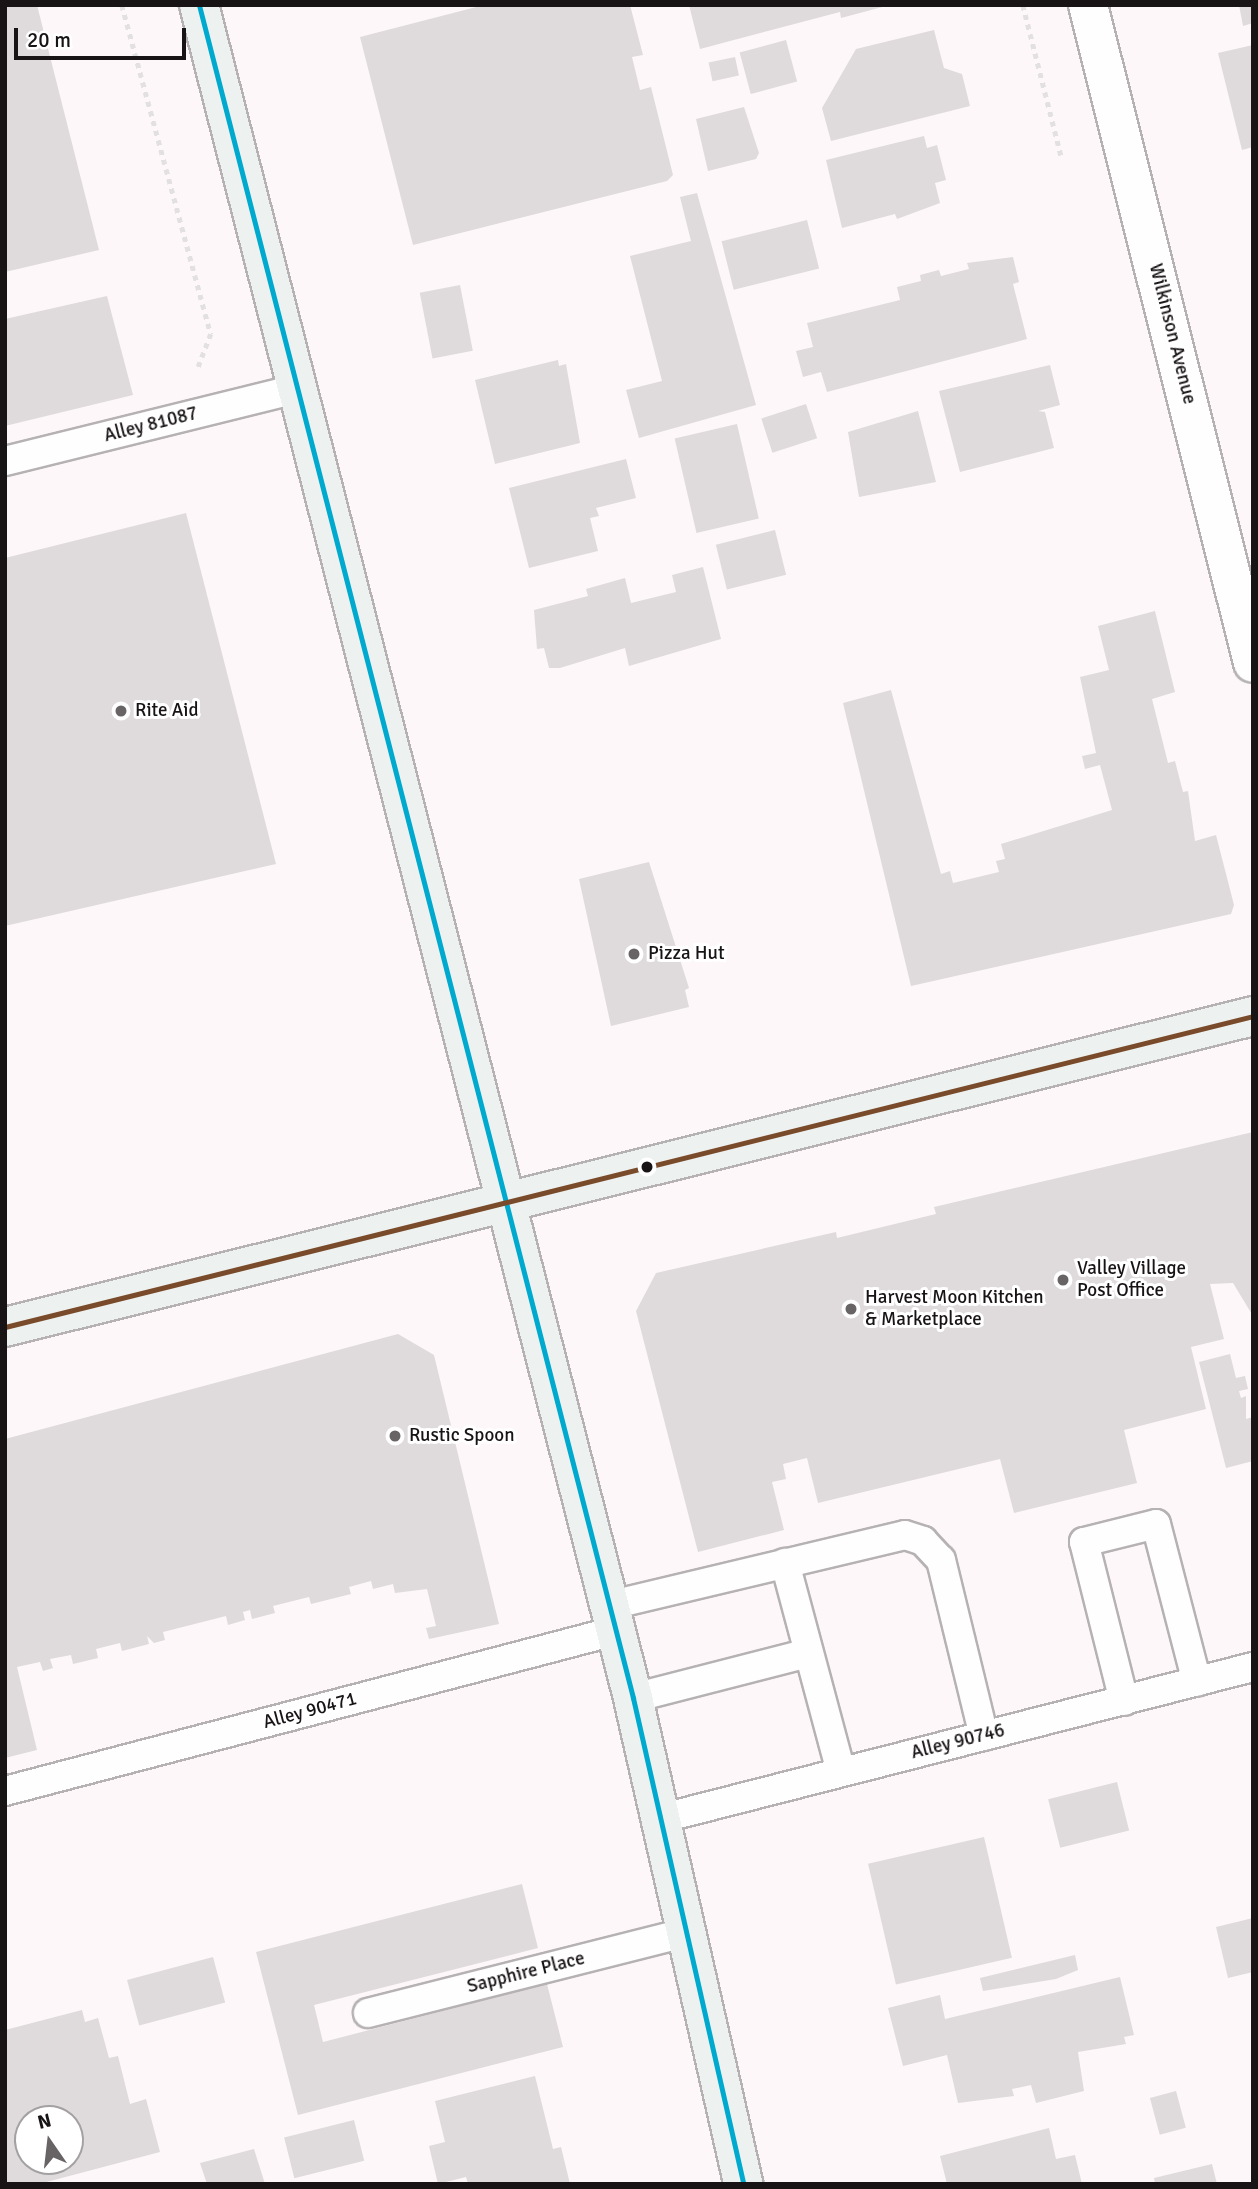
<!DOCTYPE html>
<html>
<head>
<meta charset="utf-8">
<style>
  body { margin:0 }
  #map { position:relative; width:1258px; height:2189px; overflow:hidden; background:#fdf7f9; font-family:Signika,sans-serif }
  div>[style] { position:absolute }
  .building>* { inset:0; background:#dfdadc; transform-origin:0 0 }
  .path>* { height:4.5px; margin-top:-2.25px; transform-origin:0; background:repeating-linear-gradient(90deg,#e2e0e0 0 5px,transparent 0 10px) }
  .roads { filter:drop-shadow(2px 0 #b6b2b3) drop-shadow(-2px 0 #b6b2b3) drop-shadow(0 2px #b6b2b3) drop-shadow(0 -2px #b6b2b3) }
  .lane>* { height:28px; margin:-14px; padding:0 14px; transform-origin:14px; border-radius:14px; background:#fffefe }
  .street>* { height:38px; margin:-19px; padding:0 19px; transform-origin:19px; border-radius:19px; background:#fffefe }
  .secondary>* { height:38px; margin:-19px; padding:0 19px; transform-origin:19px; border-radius:19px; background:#edf1f0 }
  .bus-1>* { height:5px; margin:-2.5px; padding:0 2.5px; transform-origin:2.5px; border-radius:2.5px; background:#00a9ce }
  .bus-2>* { height:5px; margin:-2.5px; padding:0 2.5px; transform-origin:2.5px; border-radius:2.5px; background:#7a4b2a }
  .dots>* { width:19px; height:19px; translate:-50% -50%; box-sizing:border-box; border:4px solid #fff; border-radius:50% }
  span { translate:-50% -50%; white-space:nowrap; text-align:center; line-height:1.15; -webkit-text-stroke:6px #fff; paint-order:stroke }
  .street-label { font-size:19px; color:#181415 }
  .poi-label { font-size:19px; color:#181415 }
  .left { translate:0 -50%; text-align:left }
  .frame { position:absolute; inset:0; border:7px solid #181415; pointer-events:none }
  .north { position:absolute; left:14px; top:2105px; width:70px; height:70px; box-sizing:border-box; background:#fff; border:2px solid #a3a1a1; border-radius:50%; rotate:346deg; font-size:19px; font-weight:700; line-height:28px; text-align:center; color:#181415 }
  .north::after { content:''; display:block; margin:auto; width:24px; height:32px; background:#686365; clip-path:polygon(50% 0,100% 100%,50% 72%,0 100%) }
  .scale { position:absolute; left:14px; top:28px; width:172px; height:32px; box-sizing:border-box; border:4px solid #181415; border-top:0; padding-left:9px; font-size:21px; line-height:24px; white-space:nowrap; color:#181415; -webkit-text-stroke:5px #fff; paint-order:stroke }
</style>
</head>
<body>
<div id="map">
  <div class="building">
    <div style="clip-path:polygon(5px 5px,37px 5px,99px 250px,5px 272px)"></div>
    <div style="clip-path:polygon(484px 5px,630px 5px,643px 55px,632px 57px,640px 90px,651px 87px,673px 175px,667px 181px,413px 245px,360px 37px)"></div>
    <div style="clip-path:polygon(689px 5px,885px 5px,886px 6px,841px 18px,840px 12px,700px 49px)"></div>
    <div style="clip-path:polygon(1239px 5px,1253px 5px,1253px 23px,1243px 26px)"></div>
    <div style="clip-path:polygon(934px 30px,944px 68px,962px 74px,970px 106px,831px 141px,822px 108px,856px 49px)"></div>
    <div style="left:786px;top:40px;width:43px;height:48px;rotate:75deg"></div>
    <div style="clip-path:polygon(1253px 45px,1253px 147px,1242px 150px,1218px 53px)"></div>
    <div style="left:735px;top:57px;width:19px;height:27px;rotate:78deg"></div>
    <div style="clip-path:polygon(744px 107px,759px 153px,756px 159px,708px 171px,696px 119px)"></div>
    <div style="clip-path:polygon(924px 136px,927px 148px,937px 145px,946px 180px,935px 183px,940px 203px,897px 219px,895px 214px,842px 228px,826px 160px)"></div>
    <div style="clip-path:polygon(697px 193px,756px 405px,639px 438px,626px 390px,662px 381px,630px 256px,691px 241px,680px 197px)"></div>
    <div style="left:807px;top:220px;width:50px;height:88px;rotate:76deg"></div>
    <div style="clip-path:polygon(1013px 257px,1019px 282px,1013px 284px,1027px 339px,827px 392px,821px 372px,803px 377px,796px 351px,813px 347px,807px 323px,900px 300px,897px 287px,921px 281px,920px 275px,939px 270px,941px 276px,969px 269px,967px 263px)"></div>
    <div style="left:460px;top:285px;width:67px;height:41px;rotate:79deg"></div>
    <div style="clip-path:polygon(107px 296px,133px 395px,5px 426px,5px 319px)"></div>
    <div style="clip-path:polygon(558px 360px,559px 366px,566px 364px,580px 443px,495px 464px,475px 380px)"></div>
    <div style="clip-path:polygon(1050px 365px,1060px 405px,1038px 411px,1045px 412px,1054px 448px,960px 472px,939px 391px)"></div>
    <div style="left:806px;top:404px;width:36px;height:47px;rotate:72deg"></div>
    <div style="clip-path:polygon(918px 411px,936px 482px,859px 497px,848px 432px)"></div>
    <div style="left:737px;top:424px;width:97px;height:64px;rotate:77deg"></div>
    <div style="clip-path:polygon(626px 459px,636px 498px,596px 508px,599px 516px,590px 518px,598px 551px,529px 568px,509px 488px)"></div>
    <div style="clip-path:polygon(186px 513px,276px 864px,5px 926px,5px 558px)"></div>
    <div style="left:775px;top:530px;width:46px;height:61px;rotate:76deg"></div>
    <div style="clip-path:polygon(703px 567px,721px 639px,629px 666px,625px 648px,560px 668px,549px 668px,544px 648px,537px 649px,534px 610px,588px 596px,586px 589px,625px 578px,631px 603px,676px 592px,672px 575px)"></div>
    <div style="clip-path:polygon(1155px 611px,1175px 692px,1152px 699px,1168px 763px,1175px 761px,1183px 792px,1188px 791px,1195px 841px,1216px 835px,1234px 905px,1231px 914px,911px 986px,843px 703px,891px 690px,941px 874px,950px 871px,953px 883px,999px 872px,996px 861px,1005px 859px,1001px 844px,1112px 810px,1100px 765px,1085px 769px,1082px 756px,1096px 753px,1080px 677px,1109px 670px,1098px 626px)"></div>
    <div style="clip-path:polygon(649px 862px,689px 988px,685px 990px,689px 1007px,611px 1026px,579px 879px)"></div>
    <div style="clip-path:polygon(1253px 1132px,1253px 1316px,1233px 1283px,1210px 1284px,1224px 1339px,1191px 1347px,1206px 1409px,1124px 1430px,1137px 1483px,1014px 1513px,1000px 1459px,818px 1503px,807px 1458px,783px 1464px,786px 1479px,772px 1482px,784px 1530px,698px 1552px,636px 1311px,656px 1273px,836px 1232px,837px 1238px,936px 1214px,934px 1207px)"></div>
    <div style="clip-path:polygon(398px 1334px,434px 1355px,499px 1624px,429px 1639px,426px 1628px,436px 1626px,427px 1589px,395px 1593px,393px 1584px,373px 1589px,371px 1581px,349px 1587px,351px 1594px,311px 1604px,309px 1597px,273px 1606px,275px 1613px,252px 1619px,250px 1610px,243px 1612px,245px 1620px,228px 1625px,226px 1616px,163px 1632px,165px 1640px,154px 1643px,147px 1636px,149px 1644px,122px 1651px,120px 1643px,96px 1649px,98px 1658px,73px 1664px,71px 1655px,50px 1659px,53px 1668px,43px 1671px,40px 1662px,17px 1667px,37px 1750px,5px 1758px,5px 1439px)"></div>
    <div style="clip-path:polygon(1230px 1354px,1236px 1378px,1245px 1376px,1248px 1389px,1239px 1391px,1241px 1398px,1246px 1396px,1246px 1419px,1253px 1417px,1253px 1461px,1226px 1468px,1199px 1362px)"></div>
    <div style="left:1117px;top:1782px;width:50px;height:71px;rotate:76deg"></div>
    <div style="left:984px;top:1837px;width:124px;height:119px;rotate:77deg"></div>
    <div style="clip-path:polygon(522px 1884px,538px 1948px,314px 2005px,323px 2042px,547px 1984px,563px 2047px,298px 2115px,256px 1952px)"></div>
    <div style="clip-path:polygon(1253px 1918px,1253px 1972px,1228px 1978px,1216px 1927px)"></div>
    <div style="clip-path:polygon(1075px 1955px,1078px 1970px,1056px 1979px,983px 1991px,980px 1978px)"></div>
    <div style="left:213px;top:1957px;width:47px;height:89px;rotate:75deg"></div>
    <div style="clip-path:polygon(1120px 1977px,1134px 2035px,1124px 2037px,1126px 2044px,1078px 2052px,1084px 2091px,1036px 2103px,1031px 2085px,1012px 2089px,1014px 2096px,958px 2103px,947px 2055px,903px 2066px,888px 2008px,940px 1995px,945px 2019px)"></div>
    <div style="clip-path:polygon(evenodd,82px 2010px,85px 2022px,98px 2018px,109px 2058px,118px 2056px,130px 2104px,146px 2099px,160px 2152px,39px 2184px,5px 2184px,5px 2030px,82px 2010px,28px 2119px,70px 2119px,70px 2161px,28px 2161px,28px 2119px)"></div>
    <div style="clip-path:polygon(535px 2076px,553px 2149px,561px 2147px,570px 2184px,468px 2184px,466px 2177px,438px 2184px,429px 2146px,445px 2142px,435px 2101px)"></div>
    <div style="left:1176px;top:2091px;width:38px;height:27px;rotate:75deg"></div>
    <div style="left:354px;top:2120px;width:42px;height:72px;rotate:76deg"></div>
    <div style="clip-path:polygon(1049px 2128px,1056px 2159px,1075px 2155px,1082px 2184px,947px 2184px,940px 2156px)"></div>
    <div style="clip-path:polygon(254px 2149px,265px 2184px,207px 2184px,200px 2163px)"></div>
    <div style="clip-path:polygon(1212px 2164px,1217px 2184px,1155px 2184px,1154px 2178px)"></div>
  </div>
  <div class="path">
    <div style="left:122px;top:5px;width:341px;rotate:74.9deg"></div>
    <div style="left:211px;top:334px;width:36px;rotate:111deg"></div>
    <div style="left:1023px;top:5px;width:155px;rotate:75.8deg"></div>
  </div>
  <div class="roads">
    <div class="lane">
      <div style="left:5px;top:461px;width:301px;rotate:-13.9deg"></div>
      <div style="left:785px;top:1563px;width:216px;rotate:75deg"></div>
      <div style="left:607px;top:1606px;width:306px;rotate:-13.4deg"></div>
      <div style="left:905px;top:1535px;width:19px;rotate:18deg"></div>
      <div style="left:923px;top:1541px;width:26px;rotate:47deg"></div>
      <div style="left:941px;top:1560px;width:181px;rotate:76.3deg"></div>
      <div style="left:633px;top:1698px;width:181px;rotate:-14.4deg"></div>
      <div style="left:1124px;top:1701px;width:164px;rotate:-104.1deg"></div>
      <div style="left:1084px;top:1542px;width:74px;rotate:-14deg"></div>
      <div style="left:1156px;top:1524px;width:163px;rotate:75.5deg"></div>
      <div style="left:5px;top:1791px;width:631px;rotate:-14.7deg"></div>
      <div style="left:663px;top:1818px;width:609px;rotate:-14.36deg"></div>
      <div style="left:368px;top:2013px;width:327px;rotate:-14.2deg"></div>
    </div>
    <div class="street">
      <div style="left:1088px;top:5px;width:678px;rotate:75.92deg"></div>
    </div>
    <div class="secondary">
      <div style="left:199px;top:5px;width:1748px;rotate:75.62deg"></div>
      <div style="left:633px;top:1698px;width:498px;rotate:77.2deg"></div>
      <div style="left:5px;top:1327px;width:1286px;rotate:-13.99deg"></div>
    </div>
  </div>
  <div class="bus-1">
    <div style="left:199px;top:5px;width:1748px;rotate:75.62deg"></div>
    <div style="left:633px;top:1698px;width:498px;rotate:77.2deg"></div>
  </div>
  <div class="bus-2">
    <div style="left:5px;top:1327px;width:1286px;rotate:-13.99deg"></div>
  </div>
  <div class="dots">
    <div style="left:121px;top:711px;background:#686365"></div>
    <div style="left:634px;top:954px;background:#686365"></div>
    <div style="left:647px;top:1167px;background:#181415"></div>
    <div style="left:1063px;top:1280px;background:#686365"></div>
    <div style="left:851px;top:1309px;background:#686365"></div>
    <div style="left:395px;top:1436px;background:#686365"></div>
  </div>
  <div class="street-label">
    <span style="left:1172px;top:334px;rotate:76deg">Wilkinson Avenue</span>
    <span style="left:151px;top:425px;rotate:-14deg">Alley 81087</span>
    <span style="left:310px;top:1711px;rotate:-15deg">Alley 90471</span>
    <span style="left:958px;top:1742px;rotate:-14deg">Alley 90746</span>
    <span style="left:526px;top:1973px;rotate:-14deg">Sapphire Place</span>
  </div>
  <div class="poi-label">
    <span class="left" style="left:135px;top:711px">Rite Aid</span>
    <span class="left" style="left:648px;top:954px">Pizza Hut</span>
    <span class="left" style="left:1077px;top:1280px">Valley Village<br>Post Office</span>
    <span class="left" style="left:865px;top:1309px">Harvest Moon Kitchen<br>&amp; Marketplace</span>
    <span class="left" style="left:409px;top:1436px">Rustic Spoon</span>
  </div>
  <div class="frame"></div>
  <div class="north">N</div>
  <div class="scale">20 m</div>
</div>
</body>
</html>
